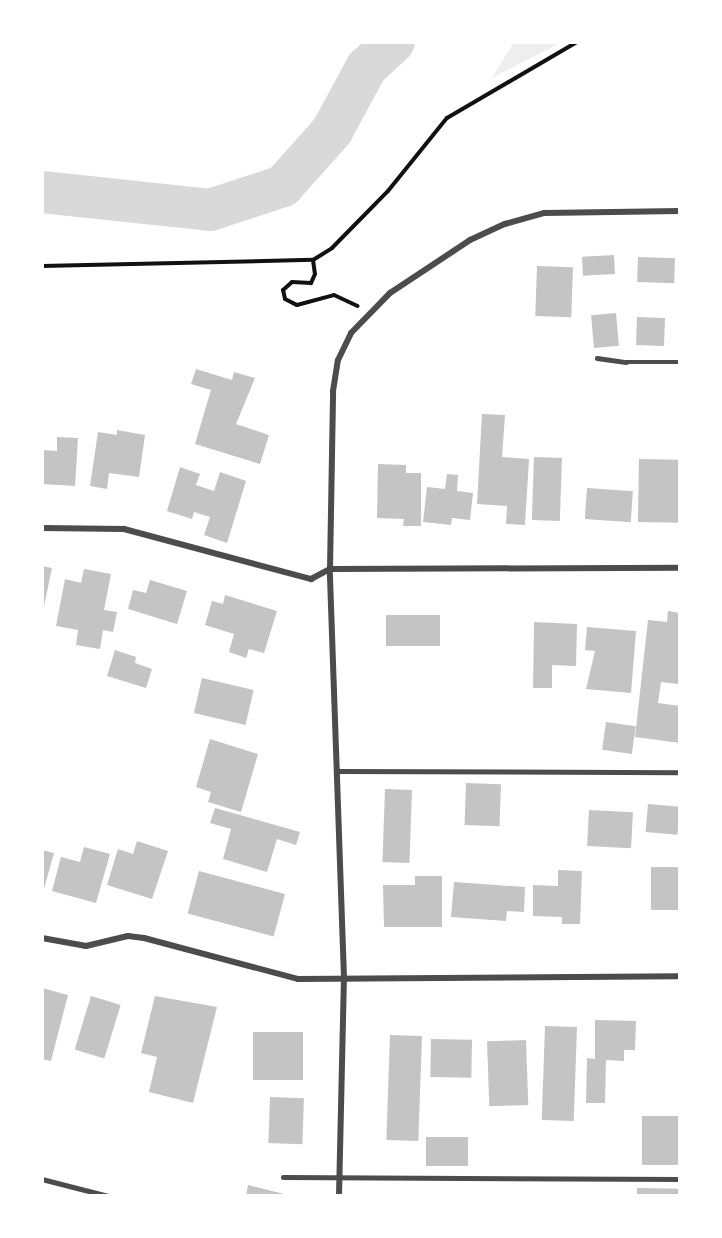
<!DOCTYPE html>
<html>
<head>
<meta charset="utf-8">
<style>
  body { margin:0 }
  #map { position:relative; width:722px; height:1238px; overflow:hidden; background:#fff; font-family:Quicksand,sans-serif }
  div>[style] { position:absolute }
  .green>* { inset:0; background:#eee }
  .river>* { height:42px; margin:-21px; padding:0 21px; transform-origin:21px; border-radius:21px; background:#d9d9d9 }
  .building>* { inset:0; background:#c4c4c4; transform-origin:0 0 }
  .path>* { height:4px; margin:-2px; padding:0 2px; transform-origin:2px; border-radius:2px; background:#111 }
  .service>* { height:4.5px; margin:-2.25px; padding:0 2.25px; transform-origin:2.25px; border-radius:2.25px; background:#4c4c4c }
  .minor>* { height:6px; margin:-3px; padding:0 3px; transform-origin:3px; border-radius:3px; background:#4c4c4c }
  span { translate:-50% -50%; white-space:nowrap; text-align:center; line-height:1.15; -webkit-text-stroke:6px #fff; paint-order:stroke }
  .frame { position:absolute; inset:0; border:44px solid #fff; pointer-events:none }
</style>
</head>
<body>
<div id="map">
  <div class="green">
    <div style="clip-path:polygon(514px 42px,562px 42px,492px 78px)"></div>
  </div>
  <div class="river">
    <div style="left:42px;top:192px;width:169px;rotate:6.1deg"></div>
    <div style="left:210px;top:210px;width:77px;rotate:-18.2deg"></div>
    <div style="left:283px;top:186px;width:74px;rotate:-48.3deg"></div>
    <div style="left:332px;top:131px;width:72px;rotate:-61.6deg"></div>
    <div style="left:366px;top:68px;width:38px;rotate:-43deg"></div>
  </div>
  <div class="building">
    <div style="left:614px;top:255px;width:19px;height:32px;rotate:87deg"></div>
    <div style="left:638px;top:257px;width:37px;height:25px;rotate:2deg"></div>
    <div style="left:537px;top:266px;width:36px;height:50px;rotate:2deg"></div>
    <div style="left:616px;top:313px;width:33px;height:25px;rotate:85deg"></div>
    <div style="left:637px;top:317px;width:28px;height:28px;rotate:2deg"></div>
    <div style="clip-path:polygon(196px 369px,232px 380px,234px 372px,255px 378px,236px 424px,269px 435px,260px 464px,195px 444px,211px 390px,191px 384px)"></div>
    <div style="clip-path:polygon(482px 414px,505px 415px,502px 457px,529px 459px,525px 525px,506px 524px,507px 506px,477px 504px)"></div>
    <div style="clip-path:polygon(117px 430px,145px 435px,139px 477px,109px 473px,107px 489px,90px 486px,98px 432px,117px 435px)"></div>
    <div style="clip-path:polygon(57px 437px,78px 438px,75px 486px,42px 484px,42px 450px,57px 451px)"></div>
    <div style="left:534px;top:457px;width:28px;height:63px;rotate:2deg"></div>
    <div style="left:639px;top:459px;width:41px;height:63px;rotate:1deg"></div>
    <div style="clip-path:polygon(378px 464px,406px 465px,406px 473px,421px 473px,421px 526px,403px 526px,404px 519px,377px 518px)"></div>
    <div style="clip-path:polygon(180px 467px,200px 474px,196px 485px,214px 491px,220px 472px,246px 481px,227px 543px,204px 535px,210px 517px,194px 512px,192px 519px,167px 511px)"></div>
    <div style="clip-path:polygon(447px 474px,458px 475px,457px 491px,473px 493px,470px 520px,452px 518px,451px 525px,423px 522px,427px 487px,445px 489px)"></div>
    <div style="left:587px;top:488px;width:46px;height:31px;rotate:4deg"></div>
    <div style="clip-path:polygon(42px 566px,52px 568px,43px 611px,42px 611px)"></div>
    <div style="clip-path:polygon(84px 569px,111px 574px,104px 610px,117px 612px,113px 632px,103px 630px,100px 649px,76px 645px,78px 630px,56px 626px,65px 579px,81px 583px)"></div>
    <div style="clip-path:polygon(150px 580px,187px 591px,177px 624px,128px 609px,133px 590px,146px 593px)"></div>
    <div style="clip-path:polygon(225px 595px,277px 611px,264px 653px,249px 649px,246px 658px,229px 652px,234px 634px,205px 625px,212px 601px,223px 604px)"></div>
    <div style="clip-path:polygon(668px 611px,680px 613px,680px 667px,678px 684px,661px 682px,658px 703px,680px 706px,680px 743px,635px 737px,648px 620px,667px 622px)"></div>
    <div style="left:386px;top:615px;width:54px;height:31px"></div>
    <div style="clip-path:polygon(534px 622px,577px 624px,576px 666px,552px 665px,552px 688px,533px 688px)"></div>
    <div style="clip-path:polygon(587px 627px,636px 631px,631px 693px,586px 689px,595px 651px,585px 650px)"></div>
    <div style="clip-path:polygon(115px 650px,136px 657px,135px 663px,152px 669px,146px 688px,107px 676px)"></div>
    <div style="left:202px;top:678px;width:53px;height:36px;rotate:13deg"></div>
    <div style="left:606px;top:722px;width:30px;height:28px;rotate:8deg"></div>
    <div style="clip-path:polygon(210px 739px,258px 754px,241px 812px,208px 802px,211px 792px,196px 787px)"></div>
    <div style="left:466px;top:783px;width:35px;height:42px;rotate:2deg"></div>
    <div style="left:385px;top:789px;width:27px;height:73px;rotate:2deg"></div>
    <div style="left:648px;top:804px;width:32px;height:28px;rotate:5deg"></div>
    <div style="clip-path:polygon(215px 808px,300px 832px,296px 845px,277px 839px,267px 872px,223px 859px,231px 829px,210px 823px)"></div>
    <div style="left:589px;top:810px;width:44px;height:36px;rotate:3deg"></div>
    <div style="clip-path:polygon(137px 841px,168px 851px,152px 899px,107px 885px,118px 849px,133px 854px)"></div>
    <div style="clip-path:polygon(84px 847px,110px 854px,96px 903px,52px 891px,61px 857px,80px 862px)"></div>
    <div style="clip-path:polygon(42px 850px,54px 853px,43px 892px,42px 892px)"></div>
    <div style="left:651px;top:867px;width:27px;height:43px"></div>
    <div style="clip-path:polygon(558px 870px,582px 871px,580px 924px,562px 924px,562px 917px,533px 916px,533px 885px,558px 886px)"></div>
    <div style="left:199px;top:871px;width:89px;height:44px;rotate:15deg"></div>
    <div style="clip-path:polygon(415px 876px,442px 876px,442px 927px,384px 927px,383px 885px,415px 885px)"></div>
    <div style="clip-path:polygon(454px 882px,525px 887px,524px 912px,507px 911px,506px 921px,451px 917px)"></div>
    <div style="clip-path:polygon(42px 988px,68px 995px,51px 1061px,42px 1059px)"></div>
    <div style="left:91px;top:996px;width:31px;height:56px;rotate:17deg"></div>
    <div style="clip-path:polygon(155px 996px,217px 1007px,193px 1103px,149px 1092px,157px 1057px,141px 1053px)"></div>
    <div style="clip-path:polygon(595px 1020px,636px 1021px,635px 1050px,624px 1050px,624px 1061px,606px 1060px,605px 1103px,586px 1103px,587px 1058px,595px 1059px)"></div>
    <div style="left:545px;top:1026px;width:32px;height:94px;rotate:2deg"></div>
    <div style="left:253px;top:1032px;width:50px;height:48px"></div>
    <div style="left:390px;top:1035px;width:32px;height:105px;rotate:2deg"></div>
    <div style="left:431px;top:1039px;width:41px;height:38px;rotate:1deg"></div>
    <div style="left:526px;top:1040px;width:65px;height:39px;rotate:88deg"></div>
    <div style="left:270px;top:1097px;width:34px;height:46px;rotate:2deg"></div>
    <div style="left:642px;top:1116px;width:38px;height:49px"></div>
    <div style="left:426px;top:1137px;width:42px;height:29px"></div>
    <div style="clip-path:polygon(248px 1185px,284px 1194px,284px 1196px,246px 1196px)"></div>
    <div style="left:637px;top:1188px;width:43px;height:8px;rotate:1deg"></div>
  </div>
  <div class="path">
    <div style="left:313px;top:260px;width:14px;rotate:82deg"></div>
    <div style="left:315px;top:274px;width:10px;rotate:114deg"></div>
    <div style="left:311px;top:283px;width:19px;rotate:-177deg"></div>
    <div style="left:292px;top:282px;width:12px;rotate:138deg"></div>
    <div style="left:283px;top:290px;width:9px;rotate:77deg"></div>
    <div style="left:285px;top:299px;width:13px;rotate:27deg"></div>
    <div style="left:297px;top:305px;width:38px;rotate:-15deg"></div>
    <div style="left:334px;top:295px;width:26px;rotate:25deg"></div>
    <div style="left:42px;top:266px;width:271px;rotate:-1.3deg"></div>
    <div style="left:313px;top:260px;width:22px;rotate:-32deg"></div>
    <div style="left:332px;top:248px;width:80px;rotate:-45.5deg"></div>
    <div style="left:388px;top:191px;width:94px;rotate:-51.1deg"></div>
    <div style="left:447px;top:118px;width:151px;rotate:-30.3deg"></div>
  </div>
  <div class="service">
    <div style="left:597px;top:358px;width:29px;rotate:8deg"></div>
    <div style="left:626px;top:362px;width:54px"></div>
    <div style="left:337px;top:771px;width:343px;rotate:0.2deg"></div>
    <div style="left:283px;top:1177px;width:397px;rotate:0.3deg"></div>
    <div style="left:42px;top:1179px;width:68px;rotate:14.4deg"></div>
  </div>
  <div class="minor">
    <div style="left:42px;top:528px;width:82px;rotate:0.7deg"></div>
    <div style="left:124px;top:529px;width:194px;rotate:15deg"></div>
    <div style="left:311px;top:579px;width:21px;rotate:-28deg"></div>
    <div style="left:330px;top:569px;width:350px;rotate:-0.2deg"></div>
    <div style="left:42px;top:938px;width:45px;rotate:10.3deg"></div>
    <div style="left:86px;top:946px;width:43px;rotate:-13.4deg"></div>
    <div style="left:128px;top:936px;width:16px;rotate:7deg"></div>
    <div style="left:144px;top:938px;width:159px;rotate:14.9deg"></div>
    <div style="left:298px;top:979px;width:382px;rotate:-0.4deg"></div>
    <div style="left:339px;top:1196px;width:218px;rotate:-88.7deg"></div>
    <div style="left:344px;top:978px;width:409px;rotate:-92deg"></div>
    <div style="left:330px;top:569px;width:178px;rotate:-89deg"></div>
    <div style="left:333px;top:391px;width:31px;rotate:-81deg"></div>
    <div style="left:338px;top:360px;width:30px;rotate:-64deg"></div>
    <div style="left:351px;top:333px;width:56px;rotate:-45.7deg"></div>
    <div style="left:390px;top:293px;width:96px;rotate:-33.5deg"></div>
    <div style="left:470px;top:240px;width:38px;rotate:-25deg"></div>
    <div style="left:505px;top:224px;width:41px;rotate:-15.8deg"></div>
    <div style="left:544px;top:213px;width:136px;rotate:-0.8deg"></div>
  </div>
  <div class="frame"></div>
</div>
</body>
</html>
